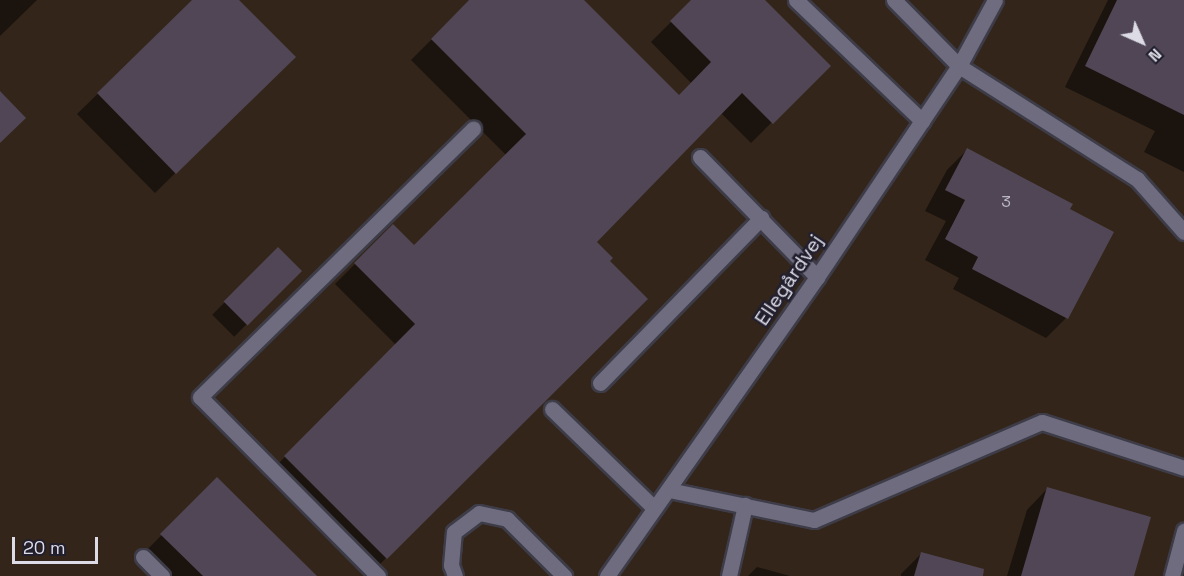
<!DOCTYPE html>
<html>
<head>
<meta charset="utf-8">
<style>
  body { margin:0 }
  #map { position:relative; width:1184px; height:576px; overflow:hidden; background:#211f2e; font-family:"Space Grotesk",sans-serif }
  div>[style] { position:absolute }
  .industrial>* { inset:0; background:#332519; transform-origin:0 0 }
  .shadow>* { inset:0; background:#0007; transform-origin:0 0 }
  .building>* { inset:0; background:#504655; transform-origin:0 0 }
  .roads { filter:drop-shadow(2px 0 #3d3c48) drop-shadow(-2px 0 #3d3c48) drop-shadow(0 2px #3d3c48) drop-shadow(0 -2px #3d3c48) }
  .minor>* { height:15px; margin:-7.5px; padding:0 7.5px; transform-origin:7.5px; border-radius:7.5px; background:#6e6c7e }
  span { translate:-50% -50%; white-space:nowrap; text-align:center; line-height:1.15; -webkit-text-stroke:5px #211f2e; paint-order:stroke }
  .number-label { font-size:16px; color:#bab6c2 }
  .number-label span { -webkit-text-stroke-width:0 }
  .street-label { font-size:20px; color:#dddce6 }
  .north { position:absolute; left:1112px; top:12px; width:60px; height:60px; -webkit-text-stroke:4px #211f2e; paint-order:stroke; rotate:135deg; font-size:16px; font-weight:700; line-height:24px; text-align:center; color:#dddce6 }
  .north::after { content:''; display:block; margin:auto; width:21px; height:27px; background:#dddce6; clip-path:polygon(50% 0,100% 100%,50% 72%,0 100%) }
  .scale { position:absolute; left:12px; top:537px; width:86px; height:27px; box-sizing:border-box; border:3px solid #dddce6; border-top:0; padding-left:8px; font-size:18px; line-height:21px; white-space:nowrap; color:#dddce6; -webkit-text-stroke:4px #211f2e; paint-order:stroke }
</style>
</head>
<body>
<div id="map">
  <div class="industrial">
    <div style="left:0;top:0;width:1184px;height:576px"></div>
  </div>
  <div class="shadow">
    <div style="clip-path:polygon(0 0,37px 0,0 36px)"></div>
    <div style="clip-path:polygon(194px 0,237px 0,293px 57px,155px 193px,77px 114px)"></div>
    <div style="clip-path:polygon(471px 0,582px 0,679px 97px,692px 84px,651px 42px,693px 0,763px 0,828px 66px,751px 143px,721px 113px,595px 242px,608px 261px,646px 299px,368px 576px,364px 576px,265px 477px,396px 345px,335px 284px,393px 226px,414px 248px,506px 155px,411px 60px)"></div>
    <div style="clip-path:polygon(1108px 0,1184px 0,1184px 172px,1144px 152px,1155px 131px,1065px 87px)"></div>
    <div style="clip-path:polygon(967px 150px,1068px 209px,1066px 318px,1046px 338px,953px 289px,959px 278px,925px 260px,946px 221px,925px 211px,947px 170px)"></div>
    <div style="left:278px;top:249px;width:31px;height:93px;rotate:45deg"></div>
    <div style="clip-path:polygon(217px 479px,315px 576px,162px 576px,141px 556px)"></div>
    <div style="clip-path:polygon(1047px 489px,1133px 576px,1007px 576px,1027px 510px)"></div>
    <div style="clip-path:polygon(922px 553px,942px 576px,901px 576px,901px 574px)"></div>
    <div style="clip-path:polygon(757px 567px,790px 576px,748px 576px)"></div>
  </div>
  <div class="building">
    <div style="clip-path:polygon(192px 0,239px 0,296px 57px,176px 174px,97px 93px)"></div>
    <div style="clip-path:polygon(469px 0,584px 0,679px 95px,711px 62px,670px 21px,691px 0,765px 0,831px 66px,773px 124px,742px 93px,597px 242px,613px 258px,610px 261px,648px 299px,387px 559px,284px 456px,415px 324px,354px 263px,393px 224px,414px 245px,526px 134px,431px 39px)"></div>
    <div style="clip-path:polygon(1117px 0,1184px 0,1184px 115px,1085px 66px)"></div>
    <div style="clip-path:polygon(0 91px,26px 118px,0 143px)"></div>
    <div style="clip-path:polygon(967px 148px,1073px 204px,1070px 209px,1114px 232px,1068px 319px,972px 269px,978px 257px,945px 239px,965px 200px,945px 190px)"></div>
    <div style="left:278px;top:247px;width:34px;height:77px;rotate:45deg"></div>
    <div style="clip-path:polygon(217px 477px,317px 576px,203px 576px,160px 534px)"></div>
    <div style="clip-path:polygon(1047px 487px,1151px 517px,1134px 576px,1021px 576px)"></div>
    <div style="clip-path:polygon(921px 552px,984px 569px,983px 576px,914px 576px)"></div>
  </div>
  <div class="roads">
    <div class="minor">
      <div style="left:796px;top:0;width:175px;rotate:43.8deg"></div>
      <div style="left:894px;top:0;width:93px;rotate:45.4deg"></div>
      <div style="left:959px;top:66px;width:211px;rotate:32.4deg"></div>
      <div style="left:1137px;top:179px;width:71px;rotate:48.4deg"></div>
      <div style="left:700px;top:157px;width:168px;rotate:45.7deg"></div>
      <div style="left:600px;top:383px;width:231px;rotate:-45.7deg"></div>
      <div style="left:552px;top:409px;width:142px;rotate:44.1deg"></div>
      <div style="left:669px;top:490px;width:148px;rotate:11.7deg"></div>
      <div style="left:814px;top:520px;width:248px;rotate:-23.3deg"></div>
      <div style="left:1042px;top:422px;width:149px;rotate:17.9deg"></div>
      <div style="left:143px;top:557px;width:27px;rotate:45deg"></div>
      <div style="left:378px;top:576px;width:252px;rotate:-134.8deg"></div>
      <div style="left:200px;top:397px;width:383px;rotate:-44.5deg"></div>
      <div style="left:455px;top:576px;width:12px;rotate:-110deg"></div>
      <div style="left:451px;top:565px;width:33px;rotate:-85deg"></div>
      <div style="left:454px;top:532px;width:31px;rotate:-37deg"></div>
      <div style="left:479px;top:513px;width:29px;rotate:12deg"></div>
      <div style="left:507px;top:519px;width:81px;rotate:45deg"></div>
      <div style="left:607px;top:576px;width:365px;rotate:-54.9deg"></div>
      <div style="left:817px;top:277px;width:254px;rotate:-56.1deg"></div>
      <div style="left:959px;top:66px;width:75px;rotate:-61.4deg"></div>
      <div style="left:729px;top:576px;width:73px;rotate:-77.3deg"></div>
      <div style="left:1172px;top:576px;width:47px;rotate:-75.1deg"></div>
    </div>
  </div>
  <div class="number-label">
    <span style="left:1006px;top:202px">3</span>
  </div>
  <div class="street-label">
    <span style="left:789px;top:280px;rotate:-56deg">Ellegårdvej</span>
  </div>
  <div class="north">N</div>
  <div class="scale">20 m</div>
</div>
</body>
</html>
